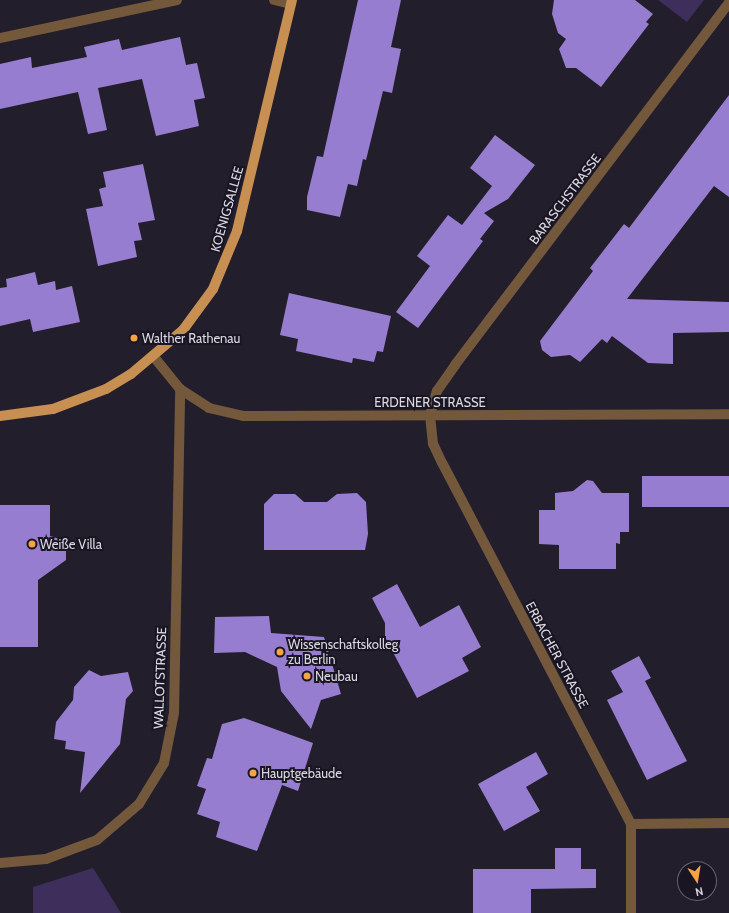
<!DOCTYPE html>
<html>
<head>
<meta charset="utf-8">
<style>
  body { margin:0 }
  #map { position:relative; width:729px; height:913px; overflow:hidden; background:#221e2b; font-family:Cabin,sans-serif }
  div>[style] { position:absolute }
  .green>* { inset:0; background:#3d2e5b }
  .building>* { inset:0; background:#977dcf; transform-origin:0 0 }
  .minor>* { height:10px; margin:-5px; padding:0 5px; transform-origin:5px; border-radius:5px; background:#74583c }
  .major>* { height:10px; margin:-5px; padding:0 5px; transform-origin:5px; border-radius:5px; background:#c88f52 }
  .dots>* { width:11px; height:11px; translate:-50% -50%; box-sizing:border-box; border:2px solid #191522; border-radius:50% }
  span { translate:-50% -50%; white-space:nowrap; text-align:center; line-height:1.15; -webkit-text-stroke:4px #191522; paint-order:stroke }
  .street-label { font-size:13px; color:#dad8e1 }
  .poi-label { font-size:13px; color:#dad8e1 }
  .left { translate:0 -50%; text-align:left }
  .north { position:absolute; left:677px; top:861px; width:40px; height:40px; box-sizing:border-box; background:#191522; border:1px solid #66636e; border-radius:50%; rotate:168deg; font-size:11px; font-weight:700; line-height:16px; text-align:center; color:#dad8e1 }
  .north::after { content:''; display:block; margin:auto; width:14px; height:18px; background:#f5a345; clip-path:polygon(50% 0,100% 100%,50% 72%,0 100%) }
</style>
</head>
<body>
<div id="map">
  <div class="green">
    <div style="clip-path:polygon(658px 0,704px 0,687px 22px)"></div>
    <div style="clip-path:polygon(93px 868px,121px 913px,33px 913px,33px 887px)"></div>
  </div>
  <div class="building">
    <div style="clip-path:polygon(358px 0,401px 0,391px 47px,401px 49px,392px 93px,383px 91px,366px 160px,363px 159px,357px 186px,348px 184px,340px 217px,307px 210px,307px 197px,317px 156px,323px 157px)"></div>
    <div style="clip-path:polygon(554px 0,635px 0,653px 14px,646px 22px,649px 24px,601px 87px,576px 68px,566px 68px,559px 49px,566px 39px,558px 33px,552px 14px)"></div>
    <div style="clip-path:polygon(180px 37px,186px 65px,197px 63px,205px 98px,194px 100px,199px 126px,156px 136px,142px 79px,98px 88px,107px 130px,88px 134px,78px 92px,0 109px,0 64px,31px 57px,32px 68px,87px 57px,84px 47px,119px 39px,122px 50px)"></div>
    <div style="clip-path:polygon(729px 95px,729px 197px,714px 186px,627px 299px,729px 302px,729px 332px,673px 333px,673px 364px,648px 363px,612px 336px,607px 343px,602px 339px,580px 362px,570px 355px,551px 357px,542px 350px,540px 341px,593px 271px,590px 268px,624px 224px,629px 228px)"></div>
    <div style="clip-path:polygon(495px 135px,535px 165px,508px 199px,484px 213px,494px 221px,480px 239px,483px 241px,418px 328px,396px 312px,430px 266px,417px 256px,448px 215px,462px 225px,492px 186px,470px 168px)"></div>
    <div style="clip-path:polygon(143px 164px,155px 220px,138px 223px,142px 240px,134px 241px,137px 257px,98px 266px,86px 209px,103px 206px,99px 189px,106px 187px,103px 172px)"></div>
    <div style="clip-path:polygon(35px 272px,38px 285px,55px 281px,56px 290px,72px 286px,80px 322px,33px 332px,30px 319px,0 326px,0 288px,7px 287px,6px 279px)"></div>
    <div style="clip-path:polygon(289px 293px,391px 316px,383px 352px,377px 351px,374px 362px,353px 358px,352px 363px,296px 351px,298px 339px,280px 335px)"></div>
    <div style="left:642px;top:476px;width:87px;height:31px"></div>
    <div style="clip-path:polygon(587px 480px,593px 481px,602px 493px,629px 493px,629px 532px,620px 532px,620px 544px,616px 543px,616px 569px,559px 569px,559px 545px,539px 544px,539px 510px,555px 510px,555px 493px,573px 491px)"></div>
    <div style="clip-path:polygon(357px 493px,366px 502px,368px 534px,365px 550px,264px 550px,264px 504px,274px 494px,295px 494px,304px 502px,327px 502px,337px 494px)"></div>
    <div style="clip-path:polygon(0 505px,50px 505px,50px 536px,60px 539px,66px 548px,66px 560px,38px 580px,38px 647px,0 647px)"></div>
    <div style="clip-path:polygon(397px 584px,420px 627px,459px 605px,481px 647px,462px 658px,469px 671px,417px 698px,385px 637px,385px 623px,372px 598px)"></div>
    <div style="clip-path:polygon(269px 616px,271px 633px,324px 637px,341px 694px,321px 700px,311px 729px,281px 691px,277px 667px,245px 652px,214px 653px,215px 617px)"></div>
    <div style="clip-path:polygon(639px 656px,651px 678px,645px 681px,687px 761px,647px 780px,607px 700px,623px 692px,611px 671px)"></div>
    <div style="clip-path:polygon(89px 670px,101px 676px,128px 672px,133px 691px,126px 699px,120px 744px,80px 793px,85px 752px,65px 749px,66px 741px,54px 739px,56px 722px,73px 700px,74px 687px)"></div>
    <div style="clip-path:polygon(244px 718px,313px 743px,298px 791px,282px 785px,257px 851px,216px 837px,220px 822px,197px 814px,206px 789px,197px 786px,207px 758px,212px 759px,222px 724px)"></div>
    <div style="clip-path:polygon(536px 752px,548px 774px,526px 787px,540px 811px,504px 831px,478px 784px)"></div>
    <div style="clip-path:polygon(555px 848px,581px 848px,581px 869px,596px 869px,596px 888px,531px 889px,531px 913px,473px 913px,473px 869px,555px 869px)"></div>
  </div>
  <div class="minor">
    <div style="left:274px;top:0;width:17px;rotate:13deg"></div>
    <div style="left:0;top:38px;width:181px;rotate:-12.1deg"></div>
    <div style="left:154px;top:357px;width:41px;rotate:50.9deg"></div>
    <div style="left:180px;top:389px;width:35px;rotate:33deg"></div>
    <div style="left:209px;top:408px;width:35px;rotate:13deg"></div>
    <div style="left:243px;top:416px;width:486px;rotate:-0.2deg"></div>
    <div style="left:631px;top:824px;width:98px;rotate:-0.6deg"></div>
    <div style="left:0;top:863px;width:46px;rotate:-5deg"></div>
    <div style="left:46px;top:859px;width:54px;rotate:-20.4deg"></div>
    <div style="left:97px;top:840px;width:55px;rotate:-40.6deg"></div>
    <div style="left:139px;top:804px;width:48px;rotate:-58.6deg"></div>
    <div style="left:164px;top:763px;width:51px;rotate:-78.7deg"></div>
    <div style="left:174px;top:713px;width:324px;rotate:-88.9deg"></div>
    <div style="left:631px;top:913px;width:89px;rotate:-90deg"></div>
    <div style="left:631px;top:824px;width:407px;rotate:-117.6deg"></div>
    <div style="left:442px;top:463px;width:21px;rotate:-115deg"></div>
    <div style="left:433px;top:444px;width:29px;rotate:-96deg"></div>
    <div style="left:430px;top:415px;width:25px;rotate:-74deg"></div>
    <div style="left:437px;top:391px;width:32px;rotate:-55deg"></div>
    <div style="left:455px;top:365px;width:454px;rotate:-52.9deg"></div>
  </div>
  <div class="major">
    <div style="left:0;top:416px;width:53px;rotate:-7.5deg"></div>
    <div style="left:53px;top:409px;width:57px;rotate:-20.7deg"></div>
    <div style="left:106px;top:389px;width:29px;rotate:-31deg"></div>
    <div style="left:131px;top:374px;width:68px;rotate:-40.2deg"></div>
    <div style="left:183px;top:330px;width:51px;rotate:-53.8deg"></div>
    <div style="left:213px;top:289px;width:63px;rotate:-67.5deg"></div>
    <div style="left:237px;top:231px;width:237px;rotate:-76.6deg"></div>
  </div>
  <div class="dots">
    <div style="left:134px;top:338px;background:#f5a345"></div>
    <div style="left:32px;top:544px;background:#f5a345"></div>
    <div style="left:280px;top:652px;background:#f5a345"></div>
    <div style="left:307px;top:676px;background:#f5a345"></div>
    <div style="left:253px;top:773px;background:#f5a345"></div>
  </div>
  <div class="street-label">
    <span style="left:565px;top:199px;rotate:-53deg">BARASCHSTRASSE</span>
    <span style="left:227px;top:209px;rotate:-74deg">KOENIGSALLEE</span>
    <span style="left:430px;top:402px">ERDENER STRASSE</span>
    <span style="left:557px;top:655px;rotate:62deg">ERBACHER STRASSE</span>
    <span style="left:160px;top:678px;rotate:-88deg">WALLOTSTRASSE</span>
  </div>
  <div class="poi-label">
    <span class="left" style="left:142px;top:338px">Walther Rathenau</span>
    <span class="left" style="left:40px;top:544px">Weiße Villa</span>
    <span class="left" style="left:288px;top:652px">Wissenschaftskolleg<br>zu Berlin</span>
    <span class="left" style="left:315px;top:676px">Neubau</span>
    <span class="left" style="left:261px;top:773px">Hauptgebäude</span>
  </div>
  <div class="north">N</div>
</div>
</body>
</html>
